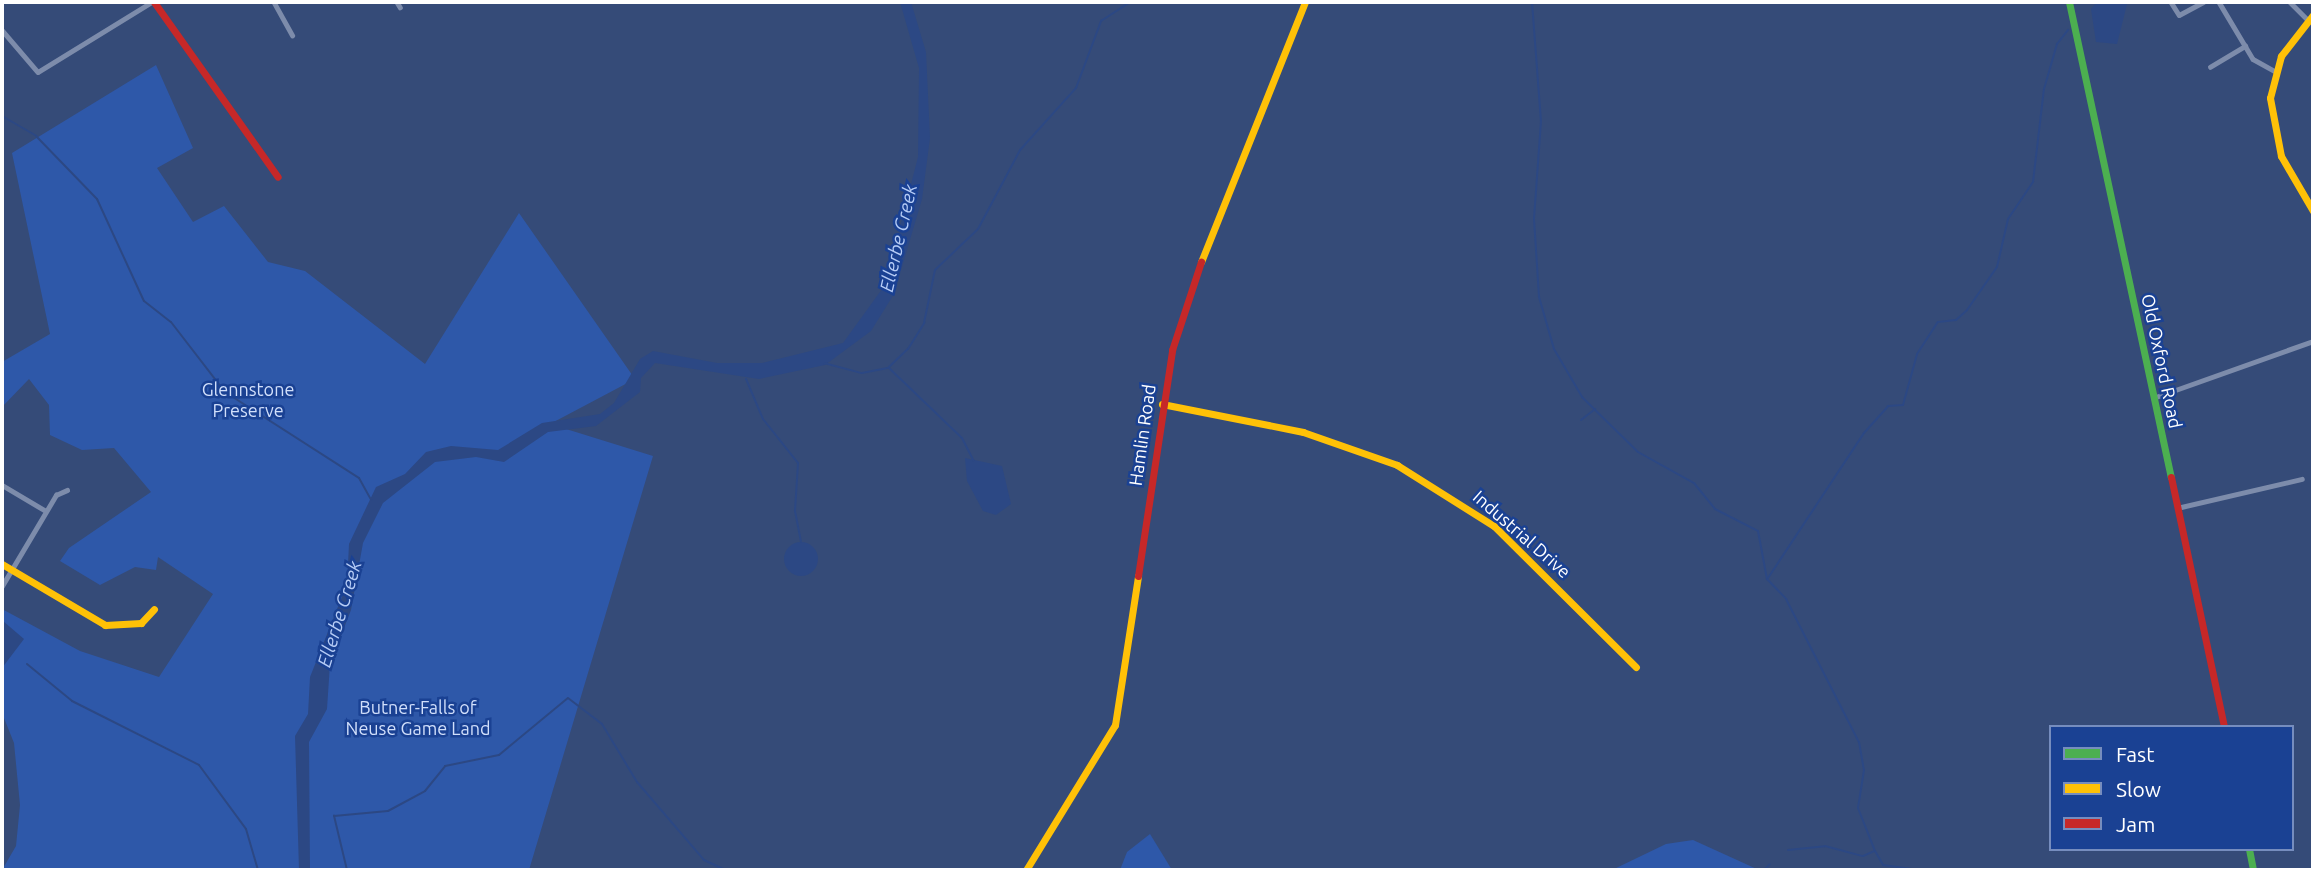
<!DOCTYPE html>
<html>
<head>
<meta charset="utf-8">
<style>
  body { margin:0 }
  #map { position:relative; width:2315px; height:872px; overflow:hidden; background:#354b78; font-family:Ubuntu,sans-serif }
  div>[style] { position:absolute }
  .green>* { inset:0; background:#2e58a9 }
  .water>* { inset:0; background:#2c4884 }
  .round { border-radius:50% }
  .stream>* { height:2px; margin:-1px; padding:0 1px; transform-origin:1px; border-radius:1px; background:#2c4884 }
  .street>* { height:4.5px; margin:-2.25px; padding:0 2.25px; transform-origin:2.25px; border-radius:2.25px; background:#7d8cab }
  .fast>* { height:7px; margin:-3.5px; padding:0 3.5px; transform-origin:3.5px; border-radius:3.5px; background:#4caf50 }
  .slow>* { height:7px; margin:-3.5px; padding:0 3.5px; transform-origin:3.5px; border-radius:3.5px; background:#ffc107 }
  .jam>* { height:7px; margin:-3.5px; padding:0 3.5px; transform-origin:3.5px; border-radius:3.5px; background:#c62828 }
  span { translate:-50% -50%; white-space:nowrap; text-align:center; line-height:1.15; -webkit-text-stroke:5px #1a4193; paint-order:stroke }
  .street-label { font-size:18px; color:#fff }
  .park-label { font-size:18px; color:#d1dffb }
  .water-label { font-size:19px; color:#b6ccf6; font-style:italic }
  .frame { position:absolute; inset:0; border:4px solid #fff; pointer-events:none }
  .legend { position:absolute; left:2049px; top:725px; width:245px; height:126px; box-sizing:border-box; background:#1a4193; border:2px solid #768dbe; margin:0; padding:9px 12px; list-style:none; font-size:21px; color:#fff }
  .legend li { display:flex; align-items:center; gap:14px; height:35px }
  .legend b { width:35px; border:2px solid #768dbe }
</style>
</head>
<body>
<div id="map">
  <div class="green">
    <div style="clip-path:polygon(156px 65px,193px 148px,157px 168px,193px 222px,224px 206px,268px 262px,305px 271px,425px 364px,519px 213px,635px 379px,550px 424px,653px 456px,529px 870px,2px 870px,16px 846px,20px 805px,14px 743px,2px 713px,2px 609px,80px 651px,159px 677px,213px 594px,158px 557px,156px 570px,135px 567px,100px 585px,60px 561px,69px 548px,151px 492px,114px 448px,82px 450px,50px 435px,49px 405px,29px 379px,2px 407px,2px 362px,50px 334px,12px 153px)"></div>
    <div style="clip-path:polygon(1150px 834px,1172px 870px,1120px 870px,1127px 852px)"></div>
    <div style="clip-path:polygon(1693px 840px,1759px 870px,1612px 870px,1666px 844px)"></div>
  </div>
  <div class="water">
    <div style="clip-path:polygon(900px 2px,911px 2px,926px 52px,930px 138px,922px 199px,894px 294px,871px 331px,825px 365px,759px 379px,655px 363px,641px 378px,640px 392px,596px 426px,548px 432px,504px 462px,476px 457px,435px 462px,383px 503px,363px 543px,351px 610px,330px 664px,327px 709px,309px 742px,310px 870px,299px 870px,295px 736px,308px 714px,310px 677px,347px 584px,349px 544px,376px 487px,405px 474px,426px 452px,451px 446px,498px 450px,542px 423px,600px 414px,614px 403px,640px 359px,653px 351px,717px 363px,762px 363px,843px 343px,885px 285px,918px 157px,919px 68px)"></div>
    <div style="clip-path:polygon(2097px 2px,2127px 4px,2117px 44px,2096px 42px,2091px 9px)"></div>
    <div style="clip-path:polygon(965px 458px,1002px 466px,1011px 504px,996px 515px,983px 511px,967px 481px)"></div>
    <div class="round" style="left:784px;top:542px;width:34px;height:34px"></div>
    <div style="clip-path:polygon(3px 621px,24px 639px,2px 668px,2px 622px)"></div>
  </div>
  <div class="stream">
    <div style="left:1532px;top:2px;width:119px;rotate:85.7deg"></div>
    <div style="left:1541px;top:121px;width:98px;rotate:94.1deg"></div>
    <div style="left:1534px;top:219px;width:78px;rotate:86.3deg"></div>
    <div style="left:1539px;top:297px;width:54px;rotate:73.9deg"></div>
    <div style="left:1554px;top:349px;width:56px;rotate:59.7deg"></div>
    <div style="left:1582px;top:397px;width:78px;rotate:44.5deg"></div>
    <div style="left:1638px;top:452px;width:64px;rotate:29deg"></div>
    <div style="left:1694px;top:483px;width:33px;rotate:51deg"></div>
    <div style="left:1715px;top:509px;width:48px;rotate:27.1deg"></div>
    <div style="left:1758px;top:531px;width:49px;rotate:79.4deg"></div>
    <div style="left:1767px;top:579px;width:28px;rotate:46deg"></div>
    <div style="left:1786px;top:599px;width:161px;rotate:63deg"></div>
    <div style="left:1859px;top:742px;width:28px;rotate:80deg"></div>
    <div style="left:1864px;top:770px;width:38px;rotate:99deg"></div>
    <div style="left:1858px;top:808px;width:46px;rotate:68.4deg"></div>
    <div style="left:1875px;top:851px;width:16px;rotate:60deg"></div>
    <div style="left:1883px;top:865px;width:36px;rotate:8deg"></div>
    <div style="left:2px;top:116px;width:39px;rotate:30deg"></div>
    <div style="left:36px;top:136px;width:88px;rotate:45.9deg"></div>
    <div style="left:97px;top:199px;width:112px;rotate:65.3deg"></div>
    <div style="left:144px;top:301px;width:34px;rotate:38deg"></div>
    <div style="left:171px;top:322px;width:88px;rotate:52.4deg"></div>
    <div style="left:225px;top:392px;width:159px;rotate:32.7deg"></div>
    <div style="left:359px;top:478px;width:25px;rotate:61deg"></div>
    <div style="left:824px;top:363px;width:39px;rotate:15deg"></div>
    <div style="left:862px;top:373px;width:26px;rotate:-11deg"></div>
    <div style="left:888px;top:368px;width:28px;rotate:-44deg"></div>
    <div style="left:908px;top:349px;width:31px;rotate:-58deg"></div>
    <div style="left:924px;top:323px;width:54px;rotate:-78.3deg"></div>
    <div style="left:935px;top:270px;width:59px;rotate:-43.6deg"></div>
    <div style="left:978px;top:229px;width:89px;rotate:-62deg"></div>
    <div style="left:1020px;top:150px;width:84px;rotate:-47.9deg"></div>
    <div style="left:1076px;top:88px;width:72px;rotate:-69.5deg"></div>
    <div style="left:1101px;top:21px;width:35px;rotate:-33deg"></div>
    <div style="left:889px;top:368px;width:101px;rotate:43.8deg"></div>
    <div style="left:962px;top:438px;width:25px;rotate:63deg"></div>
    <div style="left:746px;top:379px;width:43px;rotate:67deg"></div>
    <div style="left:763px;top:419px;width:56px;rotate:51.5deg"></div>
    <div style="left:798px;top:463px;width:48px;rotate:93.6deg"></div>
    <div style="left:795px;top:511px;width:31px;rotate:79deg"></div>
    <div style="left:1581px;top:420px;width:18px;rotate:-38deg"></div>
    <div style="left:1768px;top:578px;width:174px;rotate:-56.5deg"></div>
    <div style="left:1864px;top:433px;width:36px;rotate:-48deg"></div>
    <div style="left:1888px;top:406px;width:15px;rotate:-4deg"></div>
    <div style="left:1903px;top:405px;width:53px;rotate:-74.6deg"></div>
    <div style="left:1917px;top:354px;width:38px;rotate:-57deg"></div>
    <div style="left:1938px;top:322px;width:18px;rotate:-6deg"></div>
    <div style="left:1956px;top:320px;width:15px;rotate:-42deg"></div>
    <div style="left:1967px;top:310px;width:52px;rotate:-55.1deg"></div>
    <div style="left:1997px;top:267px;width:49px;rotate:-77.1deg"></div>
    <div style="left:2008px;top:219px;width:45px;rotate:-56deg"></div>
    <div style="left:2033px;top:182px;width:94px;rotate:-83.3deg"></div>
    <div style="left:2044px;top:89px;width:47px;rotate:-73.9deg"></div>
    <div style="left:2057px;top:44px;width:18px;rotate:-52deg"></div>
    <div style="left:27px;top:664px;width:58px;rotate:39.4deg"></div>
    <div style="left:72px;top:701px;width:142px;rotate:26.7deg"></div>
    <div style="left:199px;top:765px;width:79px;rotate:53.7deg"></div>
    <div style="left:246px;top:829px;width:43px;rotate:73.7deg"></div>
    <div style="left:1788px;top:850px;width:37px;rotate:-6deg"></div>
    <div style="left:1825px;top:846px;width:39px;rotate:15deg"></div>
    <div style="left:1863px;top:856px;width:12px;rotate:-24deg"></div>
    <div style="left:347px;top:870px;width:56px;rotate:-103.5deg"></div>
    <div style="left:334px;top:816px;width:54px;rotate:-5.3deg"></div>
    <div style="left:388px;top:811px;width:42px;rotate:-28.4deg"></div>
    <div style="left:425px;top:791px;width:32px;rotate:-51deg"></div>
    <div style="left:445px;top:766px;width:55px;rotate:-11.5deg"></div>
    <div style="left:499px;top:755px;width:89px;rotate:-39.6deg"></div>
    <div style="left:568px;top:698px;width:43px;rotate:37.4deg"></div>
    <div style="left:602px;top:724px;width:68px;rotate:58.9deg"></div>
    <div style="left:637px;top:782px;width:103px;rotate:49.3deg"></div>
    <div style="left:704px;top:860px;width:23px;rotate:25deg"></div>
    <div style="left:1764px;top:870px;width:8px;rotate:-45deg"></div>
  </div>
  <div class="street">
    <div style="left:274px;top:2px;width:38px;rotate:61deg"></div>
    <div style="left:397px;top:2px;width:6px;rotate:59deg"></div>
    <div style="left:2171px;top:2px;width:15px;rotate:58deg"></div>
    <div style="left:2179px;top:15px;width:27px;rotate:-28deg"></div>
    <div style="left:2219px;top:2px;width:66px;rotate:59.2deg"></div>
    <div style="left:2253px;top:59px;width:25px;rotate:29deg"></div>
    <div style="left:2290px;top:2px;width:25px;rotate:45deg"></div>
    <div style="left:2px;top:30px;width:55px;rotate:49.4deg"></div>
    <div style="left:38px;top:72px;width:134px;rotate:-31.6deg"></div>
    <div style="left:2210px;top:67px;width:41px;rotate:-31deg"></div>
    <div style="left:2153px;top:398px;width:170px;rotate:-19.6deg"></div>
    <div style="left:2px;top:485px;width:51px;rotate:30.6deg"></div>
    <div style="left:2177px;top:508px;width:128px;rotate:-13.1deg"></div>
    <div style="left:2px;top:586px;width:106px;rotate:-59.3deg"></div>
    <div style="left:56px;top:495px;width:12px;rotate:-24deg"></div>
  </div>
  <div class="fast">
    <div style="left:2069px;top:2px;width:486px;rotate:77.9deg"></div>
    <div style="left:2249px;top:849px;width:21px;rotate:79deg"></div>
  </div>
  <div class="slow">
    <div style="left:2313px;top:15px;width:52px;rotate:128deg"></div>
    <div style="left:2281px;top:56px;width:43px;rotate:104.7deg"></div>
    <div style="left:2270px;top:98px;width:59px;rotate:79.3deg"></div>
    <div style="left:2281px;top:156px;width:64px;rotate:59.8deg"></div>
    <div style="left:1201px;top:262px;width:280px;rotate:-68.2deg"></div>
    <div style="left:1162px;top:404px;width:144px;rotate:11.2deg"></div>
    <div style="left:1303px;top:432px;width:100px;rotate:19.3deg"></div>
    <div style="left:1397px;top:465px;width:115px;rotate:32.2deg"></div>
    <div style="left:1494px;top:526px;width:200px;rotate:44.8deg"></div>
    <div style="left:2px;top:564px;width:120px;rotate:30.6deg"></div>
    <div style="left:105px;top:625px;width:36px;rotate:-3deg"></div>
    <div style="left:141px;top:623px;width:19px;rotate:-47deg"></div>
    <div style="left:1026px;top:870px;width:170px;rotate:-58.5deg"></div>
    <div style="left:1115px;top:725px;width:151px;rotate:-81.2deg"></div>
  </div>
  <div class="jam">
    <div style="left:154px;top:2px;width:214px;rotate:54.7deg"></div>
    <div style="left:2171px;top:477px;width:256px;rotate:78deg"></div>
    <div style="left:1138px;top:576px;width:229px;rotate:-81.4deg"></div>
    <div style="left:1172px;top:350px;width:93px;rotate:-71.8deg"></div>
  </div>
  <div class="street-label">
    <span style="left:2162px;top:361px;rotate:78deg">Old Oxford Road</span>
    <span style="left:1142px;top:435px;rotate:-82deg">Hamlin Road</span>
    <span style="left:1522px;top:534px;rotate:41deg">Industrial Drive</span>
  </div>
  <div class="park-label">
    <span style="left:248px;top:400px">Glennstone<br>Preserve</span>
    <span style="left:418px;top:718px">Butner-Falls of<br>Neuse Game Land</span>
  </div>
  <div class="water-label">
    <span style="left:899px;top:238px;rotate:-77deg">Ellerbe Creek</span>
    <span style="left:340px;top:614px;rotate:-73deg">Ellerbe Creek</span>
  </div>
  <div class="frame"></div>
  <ul class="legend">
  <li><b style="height:9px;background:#4caf50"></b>Fast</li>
  <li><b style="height:9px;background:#ffc107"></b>Slow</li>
  <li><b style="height:9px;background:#c62828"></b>Jam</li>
  </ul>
</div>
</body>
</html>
